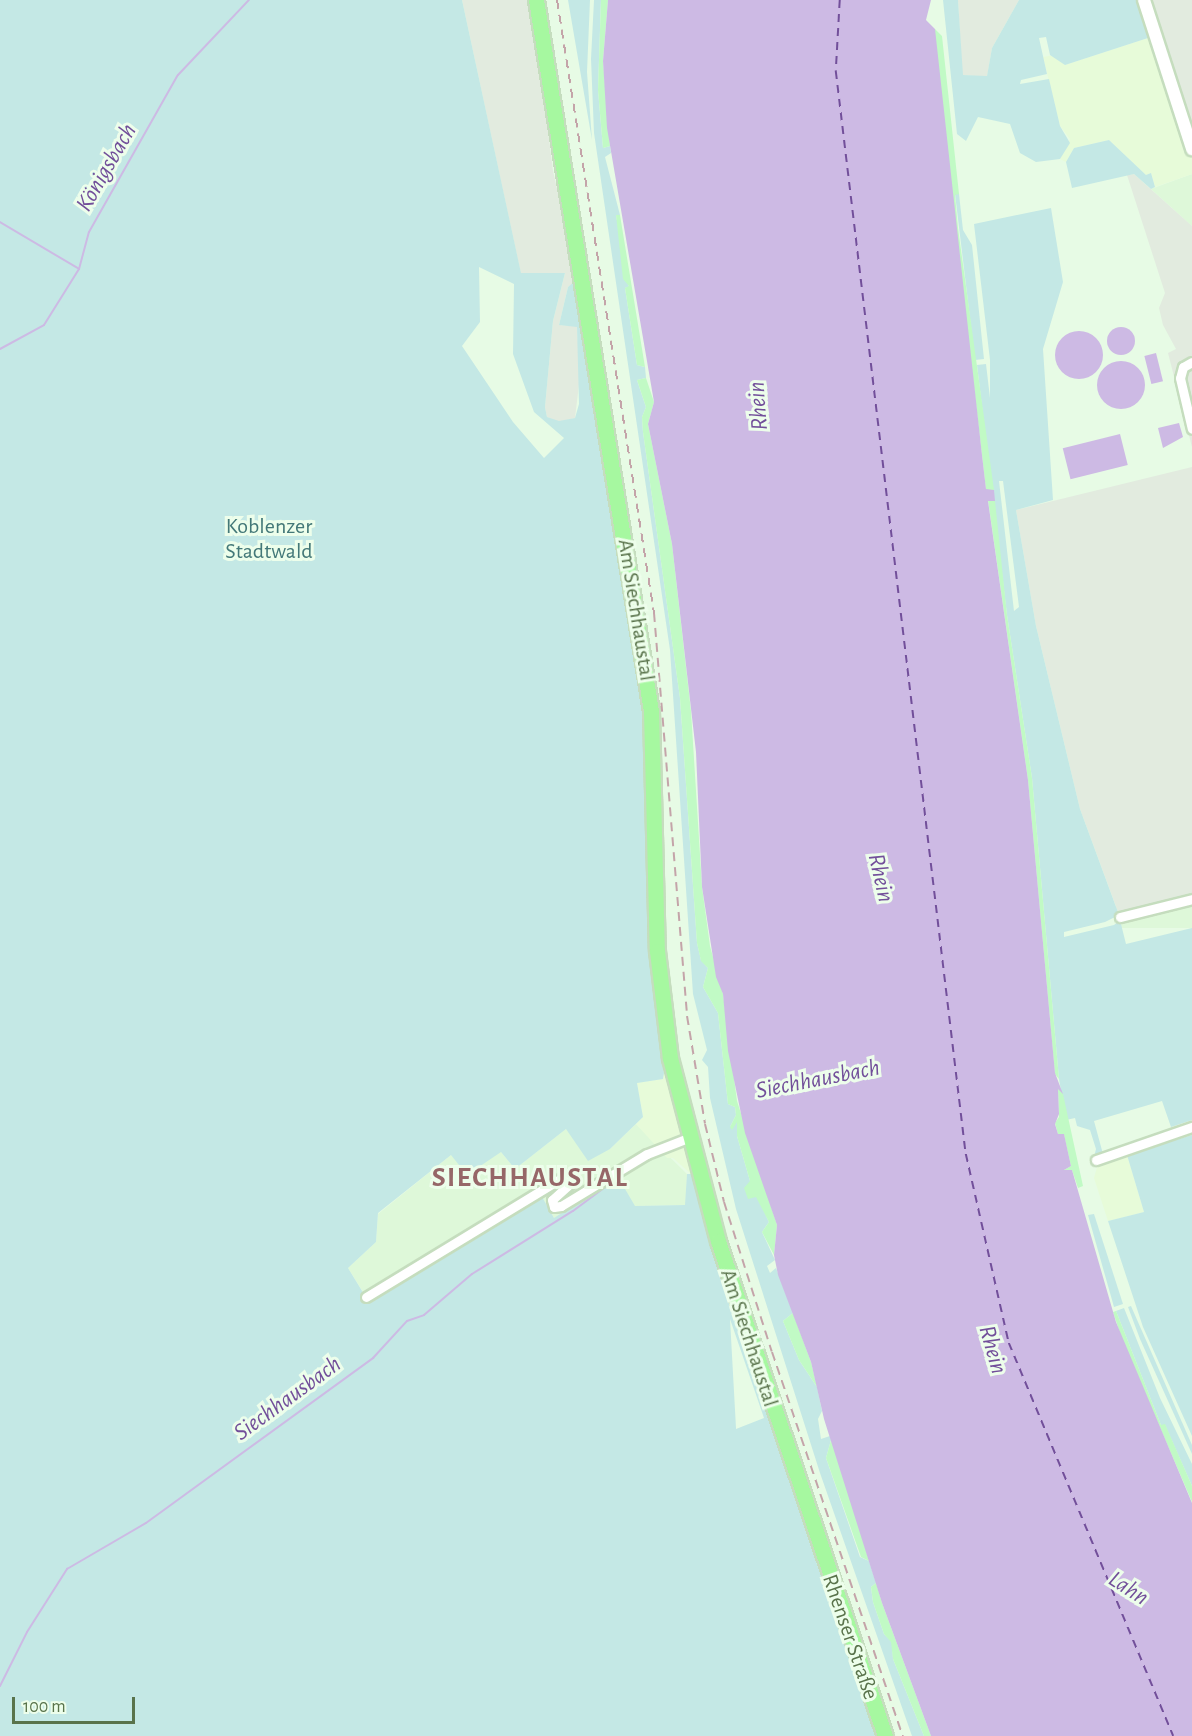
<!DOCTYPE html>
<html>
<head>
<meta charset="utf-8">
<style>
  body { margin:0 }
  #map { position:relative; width:1192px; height:1736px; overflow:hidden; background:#e7fbe5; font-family:"Alegreya Sans",sans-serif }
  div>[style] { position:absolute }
  .residential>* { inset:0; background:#def8d9; transform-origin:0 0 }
  .commercial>* { inset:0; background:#e7fbd9 }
  .industrial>* { inset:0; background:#e2ebdf }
  .green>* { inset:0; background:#c4e8e5 }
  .sand>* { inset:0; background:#c1fac5 }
  .water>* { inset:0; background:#cdbae4; transform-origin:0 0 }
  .round { border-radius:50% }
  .stream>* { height:2px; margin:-1px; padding:0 1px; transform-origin:1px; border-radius:1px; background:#cdbae4 }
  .ferry>* { height:1.5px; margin-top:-0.75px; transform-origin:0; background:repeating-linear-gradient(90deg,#724f9a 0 8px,transparent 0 14px) }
  .roads { filter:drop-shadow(2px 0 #c5ddbe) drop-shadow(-2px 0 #c5ddbe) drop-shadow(0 2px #c5ddbe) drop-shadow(0 -2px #c5ddbe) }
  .minor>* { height:9px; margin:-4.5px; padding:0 4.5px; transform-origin:4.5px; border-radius:4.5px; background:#fff }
  .tertiary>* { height:12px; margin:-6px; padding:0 6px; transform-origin:6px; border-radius:6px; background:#fff }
  .primary>* { height:15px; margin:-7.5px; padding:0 7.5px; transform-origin:7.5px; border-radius:7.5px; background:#a6f8a0 }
  .rail>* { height:2px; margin-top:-1px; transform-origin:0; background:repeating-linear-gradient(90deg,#c4a4a9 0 9px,transparent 0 15px) }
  span { translate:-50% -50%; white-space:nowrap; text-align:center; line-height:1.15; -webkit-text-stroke:6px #edfeeb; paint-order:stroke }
  .park-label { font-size:22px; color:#437878 }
  .street-label { font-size:22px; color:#59734b }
  .water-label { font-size:24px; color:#724f9a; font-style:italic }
  .district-label { font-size:28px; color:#966768; font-weight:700; letter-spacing:1.5px }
  .scale { position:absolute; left:12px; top:1697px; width:123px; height:27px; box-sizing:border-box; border:3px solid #59734b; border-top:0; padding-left:8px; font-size:18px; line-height:21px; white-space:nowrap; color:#59734b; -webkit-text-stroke:4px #edfeeb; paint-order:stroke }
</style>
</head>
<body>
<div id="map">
  <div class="residential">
    <div style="clip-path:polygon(1192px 174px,1192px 226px,1151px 189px)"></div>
    <div style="left:1192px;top:893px;width:35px;height:76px;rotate:90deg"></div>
    <div style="clip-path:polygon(636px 1124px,687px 1174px,686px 1205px,635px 1206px,554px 1218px,541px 1195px,368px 1300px,348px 1268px,376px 1242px,378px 1214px,451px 1155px,501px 1152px,515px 1169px,566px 1129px,610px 1149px)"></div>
  </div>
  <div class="commercial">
    <div style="clip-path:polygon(1151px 37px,1192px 158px,1192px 174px,1155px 187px,1151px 173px,1146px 175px,1109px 140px,1074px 148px,1066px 162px,1060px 159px,1070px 139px,1060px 126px,1043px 57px,1054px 55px,1065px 65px)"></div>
    <div style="clip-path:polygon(664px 1073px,691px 1174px,673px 1158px,667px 1158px,636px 1124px,643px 1117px,637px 1083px,662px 1079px)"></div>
    <div style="clip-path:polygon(1127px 1155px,1144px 1212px,1108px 1221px,1094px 1178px,1098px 1164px)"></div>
  </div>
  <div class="industrial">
    <div style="clip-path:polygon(462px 0,532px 0,553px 171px,578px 281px,568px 287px,559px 325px,577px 326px,580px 376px,575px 418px,559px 422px,547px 417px,545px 407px,553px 321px,565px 273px,521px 274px)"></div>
    <div style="clip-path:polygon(958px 0,1019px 0,992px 48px,987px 77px,962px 75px)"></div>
    <div style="clip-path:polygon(1149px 0,1192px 0,1192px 133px)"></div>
    <div style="clip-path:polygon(1134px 174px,1192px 226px,1192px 447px,1168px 353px,1176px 349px,1163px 325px,1159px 308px,1165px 293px,1127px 175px)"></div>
    <div style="clip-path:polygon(1192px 467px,1192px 893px,1118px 912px,1080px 809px,1036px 626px,1016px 510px)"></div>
  </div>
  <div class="green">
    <div style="clip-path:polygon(evenodd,0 0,462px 0,521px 273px,565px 273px,553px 321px,545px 407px,547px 417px,559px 421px,575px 418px,579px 404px,577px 327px,559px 325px,568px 287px,575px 281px,640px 675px,646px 751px,648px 918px,664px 1073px,663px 1079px,637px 1083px,643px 1117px,610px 1149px,588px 1161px,566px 1129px,515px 1169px,501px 1152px,467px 1175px,451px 1155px,378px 1213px,376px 1242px,348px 1268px,367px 1299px,541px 1195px,554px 1218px,618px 1177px,635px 1206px,685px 1205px,687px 1174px,691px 1174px,811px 1547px,878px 1736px,0 1736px,0 0,479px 267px,514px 284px,513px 354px,534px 412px,564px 438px,544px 458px,513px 422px,462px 346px,480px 322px,479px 267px,0 0,730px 1319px,764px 1418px,736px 1429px,736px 1428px,730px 1319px)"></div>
    <div style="clip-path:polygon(543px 0,628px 506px,654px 702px)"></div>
    <div style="clip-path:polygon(568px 0,590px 0,587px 72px,592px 140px)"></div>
    <div style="clip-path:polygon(594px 0,601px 0,598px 90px,603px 148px,610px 146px,611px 153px,605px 157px,620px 215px,616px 215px,629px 287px,625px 288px,637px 365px,645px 367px,646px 378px,637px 380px,646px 407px,642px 417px,643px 432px,680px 698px,697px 943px,701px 960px,708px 968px,703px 987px,718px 1013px,728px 1104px,735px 1107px,736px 1115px,730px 1127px,737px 1121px,737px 1136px,750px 1181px,769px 1222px,762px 1232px,775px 1260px,767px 1266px,770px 1273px,776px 1268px,793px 1313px,783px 1321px,799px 1360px,817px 1387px,822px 1411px,818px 1419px,821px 1439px,830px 1436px,831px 1440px,826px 1458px,860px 1557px,869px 1561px,876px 1583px,871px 1587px,873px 1602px,884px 1634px,892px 1642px,893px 1659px,924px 1736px,912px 1736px,820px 1473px,736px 1209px,710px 1098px,708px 1067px,702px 1060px,707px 1050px,693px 994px,670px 650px,594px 133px,591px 59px)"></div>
    <div style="clip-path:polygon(943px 0,958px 0,963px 75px,987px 76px,992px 48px,1019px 0,1139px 0,1151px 37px,1065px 65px,1050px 55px,1046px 37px,1039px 38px,1047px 74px,1021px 80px,1020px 84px,1049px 79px,1060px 126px,1070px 143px,1060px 159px,1036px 162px,1020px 153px,1010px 124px,978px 117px,966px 141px,957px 134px)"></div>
    <div style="clip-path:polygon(1109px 140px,1146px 175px,1151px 173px,1155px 187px,1151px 189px,1134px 174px,1072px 188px,1066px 162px,1074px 148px)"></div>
    <div style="clip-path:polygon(955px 194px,959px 194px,963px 230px,972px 245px,984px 359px,975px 360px)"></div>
    <div style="clip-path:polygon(evenodd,1051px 208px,1063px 282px,1043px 349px,1053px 500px,1016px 510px,1036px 626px,1080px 809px,1119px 915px,1105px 922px,1064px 932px,1064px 937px,1114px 925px,1120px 920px,1126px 944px,1192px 928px,1192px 1120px,1171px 1127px,1162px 1101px,1094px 1121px,1103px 1154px,1094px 1157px,1096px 1149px,1090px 1130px,1077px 1126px,1075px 1118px,1066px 1120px,1059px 1079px,1032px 778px,1007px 615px,977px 365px,986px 364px,990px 398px,990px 360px,974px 224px,1051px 208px,999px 481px,1003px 481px,1019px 607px,1014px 611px,999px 481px)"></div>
    <div style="clip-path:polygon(1192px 1135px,1192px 1436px,1143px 1327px,1108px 1221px,1144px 1212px,1127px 1155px)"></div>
    <div style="clip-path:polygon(1094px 1214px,1123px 1304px,1114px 1307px,1088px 1215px)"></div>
    <div style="clip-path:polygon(1131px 1306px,1192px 1445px,1192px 1454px,1140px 1339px,1128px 1307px)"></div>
    <div style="clip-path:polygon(1124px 1308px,1160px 1398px,1192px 1464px,1192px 1486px,1165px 1425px,1161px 1425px,1116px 1311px)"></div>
  </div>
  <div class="sand">
    <div style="clip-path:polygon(601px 0,608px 0,603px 61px,610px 146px,603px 148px,598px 90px)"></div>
    <div style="clip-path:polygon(935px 29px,942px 36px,959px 194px,955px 195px,958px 228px,994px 490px,986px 490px,982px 455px,932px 32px)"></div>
    <div style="clip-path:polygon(616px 215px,620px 215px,645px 367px,637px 365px,625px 288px,629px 286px,623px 279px)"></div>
    <div style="clip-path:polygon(646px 378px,654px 402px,648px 424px,672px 544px,691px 711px,702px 887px,710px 946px,723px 994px,737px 1101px,777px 1225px,774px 1255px,762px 1232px,769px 1222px,756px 1197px,748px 1199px,744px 1188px,750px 1181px,737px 1136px,737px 1122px,732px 1130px,730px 1127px,736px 1115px,735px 1107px,728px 1104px,718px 1013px,703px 987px,708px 968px,701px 961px,697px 943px,680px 698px,643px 432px,642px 417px,646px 407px,637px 380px)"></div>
    <div style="clip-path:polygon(988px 500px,995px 501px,1007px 615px,1032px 778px,1059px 1079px,1055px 1074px,1028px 780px)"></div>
    <div style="clip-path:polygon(1058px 1088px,1063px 1094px,1083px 1186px,1078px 1188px,1072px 1170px,1064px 1170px,1071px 1166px,1064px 1135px,1058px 1134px,1055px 1123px,1059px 1117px)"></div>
    <div style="clip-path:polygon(1116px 1311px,1161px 1425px,1165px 1424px,1192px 1486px,1192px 1502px,1122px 1339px,1113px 1312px)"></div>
    <div style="clip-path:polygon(793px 1313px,811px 1362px,817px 1387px,799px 1360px,783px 1321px)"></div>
    <div style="clip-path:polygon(831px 1440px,845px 1477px,869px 1561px,861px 1557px,826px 1458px)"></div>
    <div style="clip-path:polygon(876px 1583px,882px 1603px,931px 1736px,924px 1736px,893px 1659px,891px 1642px,884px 1634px,873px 1602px,871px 1587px)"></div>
  </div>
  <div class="water">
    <div style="clip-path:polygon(608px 0,931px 0,926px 20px,935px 29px,982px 455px,986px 489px,994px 490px,995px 501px,988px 501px,1028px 780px,1055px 1073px,1063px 1094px,1058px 1089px,1059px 1114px,1055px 1124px,1058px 1134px,1064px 1134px,1071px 1166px,1064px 1170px,1072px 1170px,1116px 1322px,1192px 1503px,1192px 1736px,931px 1736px,882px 1603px,824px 1419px,811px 1362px,778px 1275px,774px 1255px,777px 1225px,745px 1133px,728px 1051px,723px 994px,716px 977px,702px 887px,696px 752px,672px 544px,648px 424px,654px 402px,607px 128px,603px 61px)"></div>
    <div class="round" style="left:1107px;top:327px;width:28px;height:28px"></div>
    <div class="round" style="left:1055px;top:331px;width:48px;height:48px"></div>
    <div style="left:1156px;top:353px;width:29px;height:12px;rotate:76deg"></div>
    <div class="round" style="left:1097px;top:361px;width:48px;height:48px"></div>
    <div style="clip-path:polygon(1179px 423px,1183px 437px,1163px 448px,1158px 428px)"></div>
    <div style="left:1120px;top:434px;width:32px;height:59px;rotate:76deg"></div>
  </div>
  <div class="stream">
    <div style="left:0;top:222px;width:92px;rotate:30.7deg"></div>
    <div style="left:0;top:349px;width:50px;rotate:-28.6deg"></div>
    <div style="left:44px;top:325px;width:66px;rotate:-58deg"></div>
    <div style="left:79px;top:269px;width:38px;rotate:-75deg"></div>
    <div style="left:89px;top:232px;width:180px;rotate:-60.5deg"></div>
    <div style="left:178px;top:75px;width:103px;rotate:-46.6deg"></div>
    <div style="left:0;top:1686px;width:60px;rotate:-63.4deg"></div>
    <div style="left:27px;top:1632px;width:75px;rotate:-57.6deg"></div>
    <div style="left:67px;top:1569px;width:91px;rotate:-30.2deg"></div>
    <div style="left:146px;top:1523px;width:281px;rotate:-36deg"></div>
    <div style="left:373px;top:1358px;width:50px;rotate:-47.4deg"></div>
    <div style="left:407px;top:1321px;width:18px;rotate:-19deg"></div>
    <div style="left:424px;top:1315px;width:63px;rotate:-40.5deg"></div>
    <div style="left:472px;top:1274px;width:119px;rotate:-32deg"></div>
    <div style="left:573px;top:1211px;width:64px;rotate:-36.7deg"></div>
  </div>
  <div class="ferry">
    <div style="left:840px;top:0;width:71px;rotate:93.2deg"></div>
    <div style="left:836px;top:71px;width:1091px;rotate:83.16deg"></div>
    <div style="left:966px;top:1154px;width:194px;rotate:77.2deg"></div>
    <div style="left:1009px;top:1343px;width:426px;rotate:67.3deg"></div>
  </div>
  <div class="roads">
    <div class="minor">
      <div style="left:1192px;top:362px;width:10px;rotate:151deg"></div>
      <div style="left:1183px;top:367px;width:11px;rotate:105deg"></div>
      <div style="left:1180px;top:378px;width:52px;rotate:76.8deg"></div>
      <div style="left:1120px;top:917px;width:74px;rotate:-14deg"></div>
      <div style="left:1096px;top:1160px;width:102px;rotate:-19deg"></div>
      <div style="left:366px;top:1297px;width:235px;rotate:-31.3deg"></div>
      <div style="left:567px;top:1175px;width:4px;rotate:-14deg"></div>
      <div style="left:571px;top:1174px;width:7px;rotate:74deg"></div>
      <div style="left:573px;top:1181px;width:28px;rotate:138deg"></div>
      <div style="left:552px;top:1200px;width:7px;rotate:74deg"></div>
      <div style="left:554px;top:1207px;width:7px;rotate:-8deg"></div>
      <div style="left:561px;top:1206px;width:100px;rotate:-31.2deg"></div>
      <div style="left:647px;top:1154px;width:44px;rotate:-21.3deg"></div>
    </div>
    <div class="tertiary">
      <div style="left:1144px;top:0;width:157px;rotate:72.1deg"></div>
    </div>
    <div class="primary">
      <div style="left:536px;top:0;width:720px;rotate:80.81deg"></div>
      <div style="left:651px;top:711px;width:240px;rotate:88.6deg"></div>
      <div style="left:657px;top:951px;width:108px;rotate:83.1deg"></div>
      <div style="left:670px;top:1058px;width:189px;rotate:75.3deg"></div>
      <div style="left:718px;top:1241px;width:522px;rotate:71.36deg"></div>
    </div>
  </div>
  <div class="rail">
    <div style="left:557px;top:0;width:621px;rotate:81.01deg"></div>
    <div style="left:654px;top:613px;width:404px;rotate:85.3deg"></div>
    <div style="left:687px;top:1016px;width:109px;rotate:80.5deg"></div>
    <div style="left:705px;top:1124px;width:80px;rotate:76.3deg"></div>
    <div style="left:724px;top:1202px;width:157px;rotate:72.3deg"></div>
    <div style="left:772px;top:1352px;width:406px;rotate:71.2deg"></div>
  </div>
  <div class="park-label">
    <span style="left:269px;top:539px">Koblenzer<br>Stadtwald</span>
  </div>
  <div class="street-label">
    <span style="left:636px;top:610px;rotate:81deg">Am Siechhaustal</span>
    <span style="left:749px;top:1338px;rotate:72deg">Am Siechhaustal</span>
    <span style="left:850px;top:1637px;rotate:71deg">Rhenser Straße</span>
  </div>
  <div class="water-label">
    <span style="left:107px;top:168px;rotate:-60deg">Königsbach</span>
    <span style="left:759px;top:406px;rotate:-94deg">Rhein</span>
    <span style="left:880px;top:878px;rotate:77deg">Rhein</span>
    <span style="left:818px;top:1080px;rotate:-11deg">Siechhausbach</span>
    <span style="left:992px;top:1350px;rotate:74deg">Rhein</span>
    <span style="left:288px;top:1399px;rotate:-36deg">Siechhausbach</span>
    <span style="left:1128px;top:1589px;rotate:33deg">Lahn</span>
  </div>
  <div class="district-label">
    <span style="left:530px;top:1178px">SIECHHAUSTAL</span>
  </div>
  <div class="scale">100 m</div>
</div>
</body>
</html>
